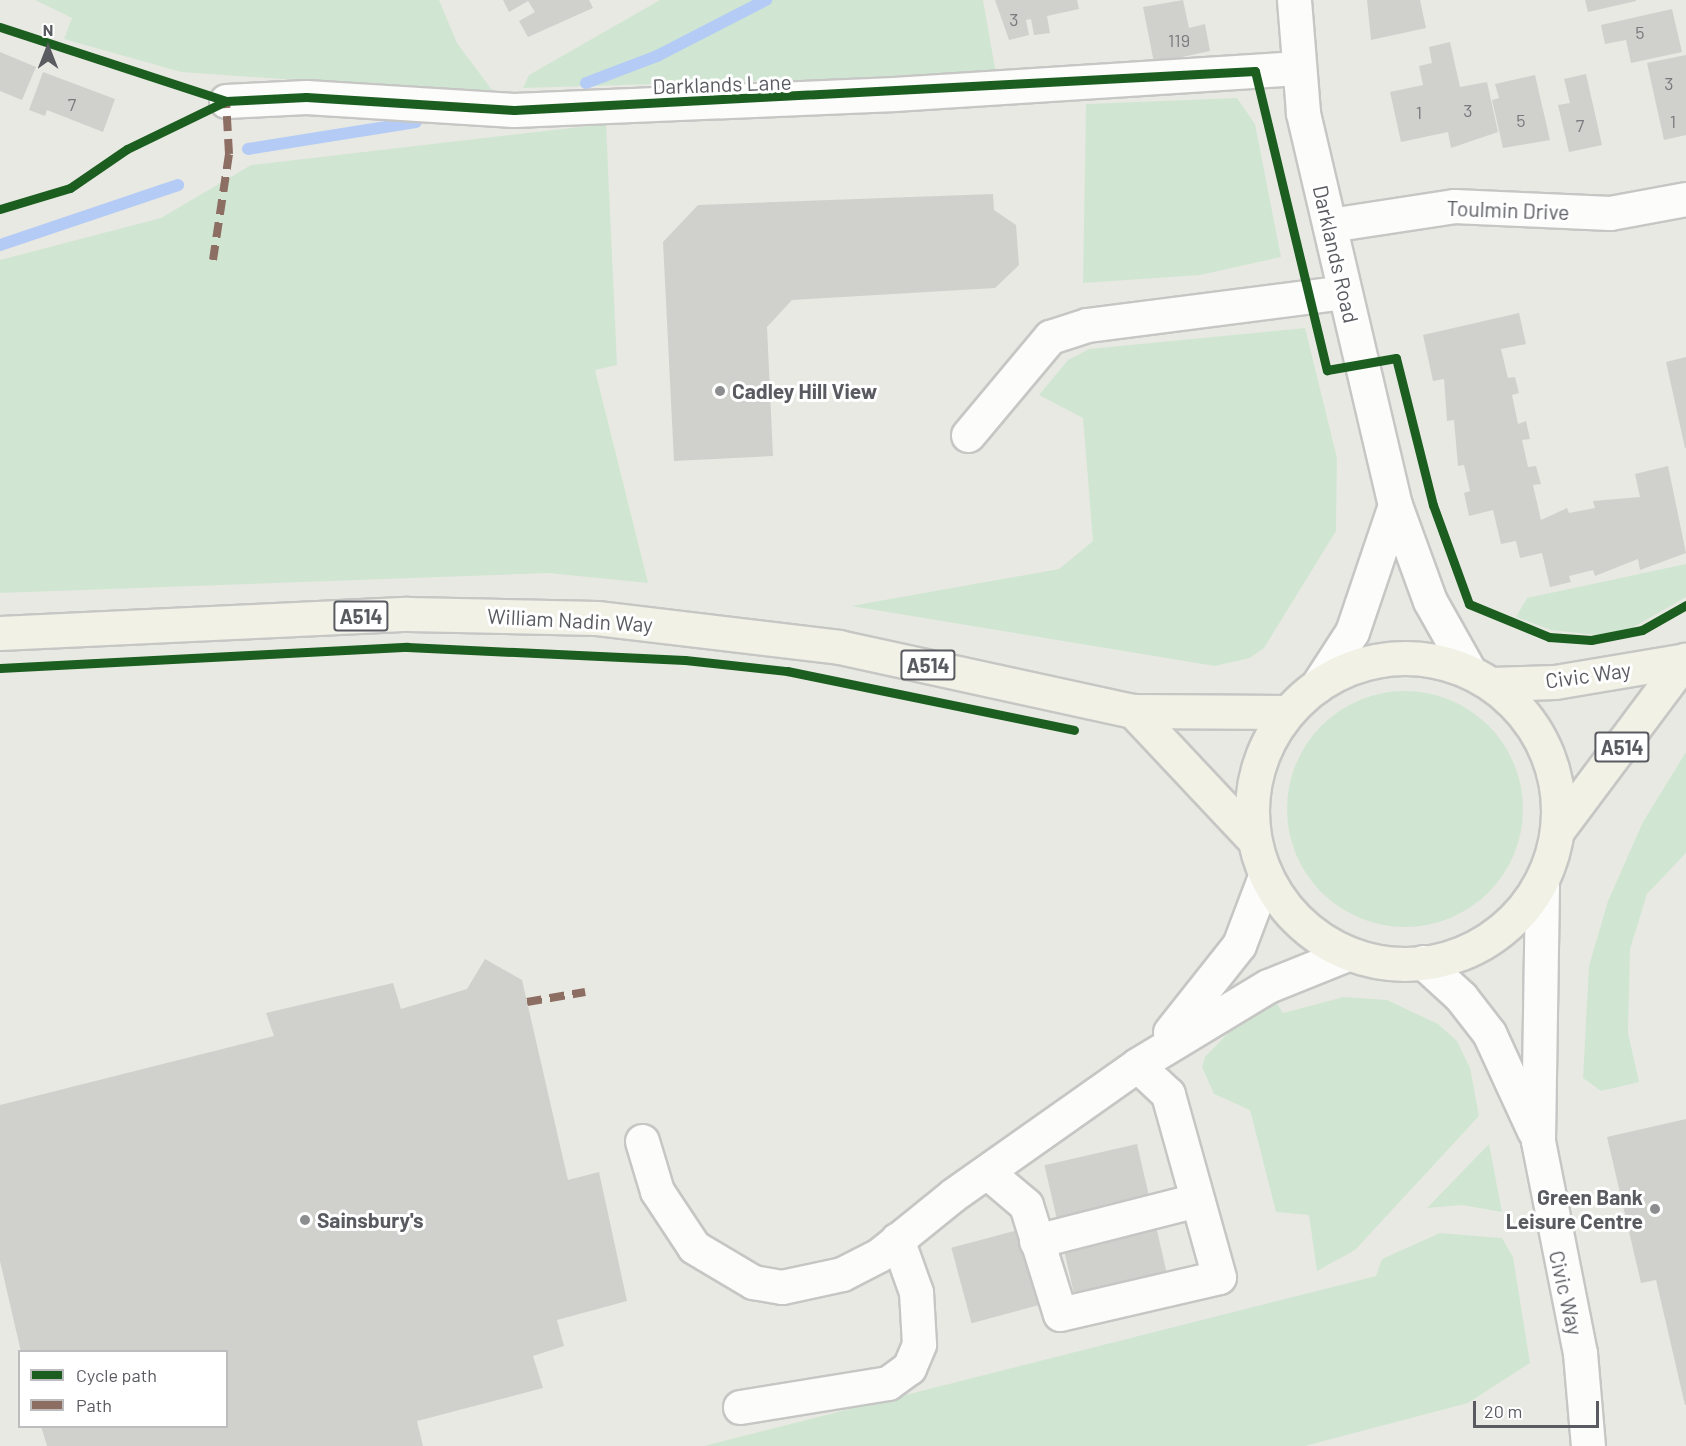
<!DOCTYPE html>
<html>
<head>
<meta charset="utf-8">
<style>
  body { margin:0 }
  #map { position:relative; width:1686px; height:1446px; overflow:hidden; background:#e9e9e3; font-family:Barlow,sans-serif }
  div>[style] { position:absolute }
  .green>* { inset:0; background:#d0e6d2 }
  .round { border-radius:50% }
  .stream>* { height:12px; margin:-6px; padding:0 6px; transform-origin:6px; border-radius:6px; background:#b4ccf5 }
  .building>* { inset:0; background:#d0d0cd; transform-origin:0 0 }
  .roads { filter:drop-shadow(2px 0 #c6c7c5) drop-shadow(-2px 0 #c6c7c5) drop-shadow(0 2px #c6c7c5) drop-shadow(0 -2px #c6c7c5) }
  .minor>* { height:33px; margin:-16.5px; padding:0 16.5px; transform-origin:16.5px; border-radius:16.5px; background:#fcfcfb }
  .major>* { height:33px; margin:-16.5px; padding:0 16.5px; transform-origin:16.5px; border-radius:16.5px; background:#f1f1e6 }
  .major>.ring { margin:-16.5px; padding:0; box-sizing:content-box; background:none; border:33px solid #f1f1e6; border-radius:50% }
  .quiet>* { height:8px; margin-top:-4px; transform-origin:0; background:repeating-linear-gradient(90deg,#8d6e63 0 15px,transparent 0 23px) }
  .cycleway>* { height:9px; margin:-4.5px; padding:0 4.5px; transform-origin:4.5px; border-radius:4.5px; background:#1b5e20 }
  .dots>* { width:16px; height:16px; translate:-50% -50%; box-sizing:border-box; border:3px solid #fff; border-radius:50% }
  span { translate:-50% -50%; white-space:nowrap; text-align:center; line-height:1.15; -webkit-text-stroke:6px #fff; paint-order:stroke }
  .number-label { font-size:18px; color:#787a7d }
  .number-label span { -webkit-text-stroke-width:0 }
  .shield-label span { padding:2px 4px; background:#fff; border:2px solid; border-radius:4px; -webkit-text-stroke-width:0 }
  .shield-label { font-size:20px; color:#595b61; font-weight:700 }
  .street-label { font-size:21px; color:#595b61 }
  .poi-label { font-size:21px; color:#595b61; font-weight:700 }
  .left { translate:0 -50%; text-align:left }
  .right { translate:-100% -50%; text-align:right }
  .legend { position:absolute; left:18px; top:1350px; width:210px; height:78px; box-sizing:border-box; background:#fff; border:2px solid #bdbdc0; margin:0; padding:8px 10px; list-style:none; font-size:18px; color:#595b61 }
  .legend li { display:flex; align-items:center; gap:12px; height:30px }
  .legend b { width:30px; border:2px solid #bdbdc0 }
  .north { position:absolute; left:18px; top:18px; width:60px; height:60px; -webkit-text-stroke:4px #fff; paint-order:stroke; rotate:0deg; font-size:16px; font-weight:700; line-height:24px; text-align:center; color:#595b61 }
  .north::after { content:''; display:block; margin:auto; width:21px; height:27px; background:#595b61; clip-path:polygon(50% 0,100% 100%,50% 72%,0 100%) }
  .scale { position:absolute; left:1473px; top:1401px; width:126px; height:27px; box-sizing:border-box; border:3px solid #595b61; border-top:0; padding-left:8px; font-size:18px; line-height:21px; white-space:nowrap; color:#595b61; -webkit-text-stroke:4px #fff; paint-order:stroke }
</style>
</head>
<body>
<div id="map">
  <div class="green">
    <div style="clip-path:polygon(35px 0,439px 0,457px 43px,495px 94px,181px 72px,64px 39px,72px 18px)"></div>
    <div style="clip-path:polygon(660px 0,983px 0,996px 74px,523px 88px,529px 75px)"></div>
    <div style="clip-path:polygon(1237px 98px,1255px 124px,1281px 257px,1200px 275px,1083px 283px,1086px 104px)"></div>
    <div style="clip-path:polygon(606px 124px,617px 365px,595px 370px,648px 583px,548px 573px,0 593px,0 260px,161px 218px,251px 165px)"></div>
    <div style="clip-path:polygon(1305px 328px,1337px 458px,1336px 531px,1264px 648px,1250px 658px,1215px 666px,851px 606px,1059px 569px,1093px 541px,1083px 418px,1039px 395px,1068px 360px,1089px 349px)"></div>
    <div style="clip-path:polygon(1686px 564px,1686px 597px,1632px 628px,1597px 635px,1551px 630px,1516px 617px,1527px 598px)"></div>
    <div class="round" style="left:1287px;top:691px;width:236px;height:236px"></div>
    <div style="clip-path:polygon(1686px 752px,1686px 853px,1647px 894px,1630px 949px,1628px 1033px,1639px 1082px,1601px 1091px,1583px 1078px,1589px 966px,1608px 901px,1643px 822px)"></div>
    <div style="clip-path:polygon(1344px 997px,1387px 1000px,1438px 1024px,1457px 1041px,1470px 1068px,1479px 1116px,1355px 1250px,1317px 1271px,1309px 1215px,1276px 1212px,1250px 1110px,1214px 1094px,1202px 1067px,1205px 1057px,1231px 1030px,1276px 1002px,1283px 1013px)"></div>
    <div style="clip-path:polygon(1489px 1144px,1502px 1212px,1462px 1205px,1427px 1208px)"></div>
    <div style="clip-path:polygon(1440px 1233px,1502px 1238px,1513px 1257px,1530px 1363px,1468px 1403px,1305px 1446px,704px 1446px,1376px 1276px,1382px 1259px)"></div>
  </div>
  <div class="stream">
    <div style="left:586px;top:83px;width:76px;rotate:-20.8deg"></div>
    <div style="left:657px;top:56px;width:123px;rotate:-27.2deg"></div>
    <div style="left:248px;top:149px;width:170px;rotate:-9.1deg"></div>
    <div style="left:0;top:245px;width:188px;rotate:-18.6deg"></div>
  </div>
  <div class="building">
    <div style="clip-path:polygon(503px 0,589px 0,593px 8px,528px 37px,519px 21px,535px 12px,528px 1px,509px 12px)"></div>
    <div style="clip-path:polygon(995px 0,1077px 0,1079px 9px,1047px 16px,1050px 33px,1034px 35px,1031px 19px,1026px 20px,1029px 35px,1009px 40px)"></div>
    <div style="clip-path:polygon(1183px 0,1189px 28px,1205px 24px,1210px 51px,1154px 63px,1143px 7px)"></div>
    <div style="clip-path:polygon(1367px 0,1420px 0,1426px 28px,1371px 40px)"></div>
    <div style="clip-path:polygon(1585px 0,1636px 0,1636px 1px,1588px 12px)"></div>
    <div style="clip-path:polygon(1672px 9px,1682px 52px,1631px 63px,1626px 40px,1605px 44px,1601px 25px)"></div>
    <div style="clip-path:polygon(1450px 42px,1460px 87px,1487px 82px,1498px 132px,1451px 148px,1448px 132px,1401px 142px,1390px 92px,1423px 85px,1419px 66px,1432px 63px,1429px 47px)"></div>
    <div style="clip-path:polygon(0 52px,36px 67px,22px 100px,0 91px)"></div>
    <div style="clip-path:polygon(1686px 55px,1686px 135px,1664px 140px,1647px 63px)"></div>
    <div style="clip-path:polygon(43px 72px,115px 99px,103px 132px,47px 110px,45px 116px,29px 110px)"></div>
    <div style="clip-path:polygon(1586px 74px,1602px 145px,1569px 152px,1558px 105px,1570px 103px,1564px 79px)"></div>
    <div style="clip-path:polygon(1535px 75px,1550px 140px,1503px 148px,1492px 100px,1499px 98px,1495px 84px)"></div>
    <div style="clip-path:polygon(993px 194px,994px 210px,1016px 225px,1019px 265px,995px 288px,792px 300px,767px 327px,773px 456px,674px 461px,663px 242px,698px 205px)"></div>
    <div style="clip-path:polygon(1519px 313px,1526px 344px,1501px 349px,1508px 378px,1515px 377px,1519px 393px,1512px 395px,1518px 424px,1526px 421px,1530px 439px,1522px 440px,1528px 467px,1536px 466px,1541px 484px,1533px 485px,1541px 520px,1567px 508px,1569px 513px,1595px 508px,1593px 501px,1640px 497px,1635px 474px,1668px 466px,1686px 553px,1640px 570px,1638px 559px,1595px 576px,1593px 570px,1569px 576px,1571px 582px,1550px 587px,1542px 553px,1520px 558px,1516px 541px,1501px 544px,1493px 510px,1469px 516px,1464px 493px,1470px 491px,1464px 465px,1458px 466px,1454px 420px,1447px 421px,1444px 379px,1433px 381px,1423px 335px)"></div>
    <div style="clip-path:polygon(1686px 357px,1686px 448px,1685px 448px,1666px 362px)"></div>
    <div style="clip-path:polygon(485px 959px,522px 980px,568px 1180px,599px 1172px,627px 1301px,557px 1320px,564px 1346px,533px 1356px,543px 1388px,417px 1421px,423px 1446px,47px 1446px,41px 1426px,226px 1426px,226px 1352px,21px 1352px,0 1261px,0 1105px,274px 1036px,266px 1013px,393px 983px,401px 1009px,467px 989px)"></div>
    <div style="clip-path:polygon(1686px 1119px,1686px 1405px,1685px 1405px,1656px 1280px,1641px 1283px,1607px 1137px)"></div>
    <div style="left:1137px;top:1144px;width:163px;height:95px;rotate:77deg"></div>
    <div style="left:1018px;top:1230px;width:78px;height:69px;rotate:75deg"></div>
  </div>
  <div class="roads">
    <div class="minor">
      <div style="left:1294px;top:0;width:113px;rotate:85.4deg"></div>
      <div style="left:1303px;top:113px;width:403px;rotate:76.8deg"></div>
      <div style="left:1395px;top:505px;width:102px;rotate:70deg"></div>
      <div style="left:1430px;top:601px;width:76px;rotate:60.7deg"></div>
      <div style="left:226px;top:101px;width:80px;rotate:-2.9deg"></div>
      <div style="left:306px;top:97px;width:208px;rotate:3.6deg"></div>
      <div style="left:514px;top:110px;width:381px;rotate:-2.4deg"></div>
      <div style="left:895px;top:94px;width:403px;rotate:-3.7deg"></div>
      <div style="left:1330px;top:225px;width:125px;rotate:-8.7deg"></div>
      <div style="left:1454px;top:206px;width:156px;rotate:2.6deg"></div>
      <div style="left:1610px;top:213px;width:77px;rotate:-10.4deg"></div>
      <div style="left:968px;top:435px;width:128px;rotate:-50.1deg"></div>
      <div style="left:1050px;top:337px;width:39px;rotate:-18deg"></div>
      <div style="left:1087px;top:325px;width:259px;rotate:-7.3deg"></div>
      <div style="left:1317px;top:686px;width:64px;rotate:-57.1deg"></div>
      <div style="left:1352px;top:632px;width:134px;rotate:-71.3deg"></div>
      <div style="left:1542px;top:886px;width:255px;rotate:90.9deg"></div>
      <div style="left:1538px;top:1141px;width:216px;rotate:78.8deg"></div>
      <div style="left:1580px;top:1353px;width:93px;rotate:85.1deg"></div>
      <div style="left:1423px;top:962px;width:52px;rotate:42.6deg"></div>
      <div style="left:1461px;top:997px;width:46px;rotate:52.1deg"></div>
      <div style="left:1489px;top:1033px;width:108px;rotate:65.3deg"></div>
      <div style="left:1170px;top:1032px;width:111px;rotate:-51.6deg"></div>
      <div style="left:1239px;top:945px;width:71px;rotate:-69.3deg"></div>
      <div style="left:642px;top:1141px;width:52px;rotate:73.3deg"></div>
      <div style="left:657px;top:1191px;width:67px;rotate:56.5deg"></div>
      <div style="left:694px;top:1247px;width:69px;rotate:30.7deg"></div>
      <div style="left:753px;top:1282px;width:29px;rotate:10deg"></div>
      <div style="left:782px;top:1287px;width:61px;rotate:-12.2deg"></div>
      <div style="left:842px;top:1274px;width:42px;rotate:-27.2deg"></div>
      <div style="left:879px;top:1255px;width:95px;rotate:-39deg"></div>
      <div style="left:953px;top:1195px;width:225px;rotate:-35.2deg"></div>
      <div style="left:1137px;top:1065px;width:153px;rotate:-31.1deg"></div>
      <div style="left:1268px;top:986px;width:83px;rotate:-21.9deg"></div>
      <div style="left:987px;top:1172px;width:51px;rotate:40.2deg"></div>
      <div style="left:1026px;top:1205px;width:114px;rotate:72.7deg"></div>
      <div style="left:1060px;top:1314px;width:163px;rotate:-13.1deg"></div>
      <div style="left:1219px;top:1277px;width:190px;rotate:-105.6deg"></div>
      <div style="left:1168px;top:1094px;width:42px;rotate:-136.9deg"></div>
      <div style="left:1036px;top:1241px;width:166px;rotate:-14.3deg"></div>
      <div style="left:740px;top:1407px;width:150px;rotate:-9.2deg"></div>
      <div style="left:888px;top:1383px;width:26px;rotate:-36deg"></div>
      <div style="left:909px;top:1368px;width:26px;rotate:-67deg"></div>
      <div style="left:919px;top:1344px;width:52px;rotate:-93.3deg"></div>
      <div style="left:916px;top:1292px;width:56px;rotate:-109.7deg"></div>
    </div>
    <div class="major">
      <div style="left:0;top:633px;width:408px;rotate:-2.7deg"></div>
      <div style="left:408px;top:614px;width:189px;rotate:1.2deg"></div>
      <div style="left:597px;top:618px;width:244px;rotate:6.8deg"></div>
      <div style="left:839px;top:647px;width:301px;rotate:12.3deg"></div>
      <div style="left:1133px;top:711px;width:155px;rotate:0.4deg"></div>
      <div class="ring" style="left:1252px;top:658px;width:273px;height:273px"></div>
      <div style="left:1491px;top:684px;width:64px;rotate:-1.8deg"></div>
      <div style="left:1555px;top:682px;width:133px;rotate:-9.5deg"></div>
      <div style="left:1133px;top:711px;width:177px;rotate:46.8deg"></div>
      <div style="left:1557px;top:831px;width:214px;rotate:-53.2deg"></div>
    </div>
  </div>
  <div class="quiet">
    <div style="left:213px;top:260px;width:107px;rotate:-81.4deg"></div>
    <div style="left:229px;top:154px;width:53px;rotate:-93.2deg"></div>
    <div style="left:527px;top:1002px;width:59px;rotate:-9.8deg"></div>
  </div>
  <div class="cycleway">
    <div style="left:0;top:27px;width:238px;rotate:18.1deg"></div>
    <div style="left:226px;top:101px;width:80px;rotate:-2.9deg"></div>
    <div style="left:306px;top:97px;width:208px;rotate:3.6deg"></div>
    <div style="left:514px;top:110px;width:742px;rotate:-3.01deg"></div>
    <div style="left:1255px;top:71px;width:308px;rotate:76.5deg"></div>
    <div style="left:1327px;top:370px;width:70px;rotate:-9.9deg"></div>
    <div style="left:1396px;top:358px;width:152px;rotate:75.9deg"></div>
    <div style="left:1433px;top:505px;width:105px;rotate:70deg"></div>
    <div style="left:1469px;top:604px;width:87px;rotate:22.4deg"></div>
    <div style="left:1549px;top:637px;width:42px;rotate:4.1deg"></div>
    <div style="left:1591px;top:640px;width:52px;rotate:-11.1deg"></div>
    <div style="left:1642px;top:630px;width:51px;rotate:-29.6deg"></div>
    <div style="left:0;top:209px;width:73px;rotate:-16.7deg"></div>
    <div style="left:70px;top:188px;width:69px;rotate:-34.4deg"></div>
    <div style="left:127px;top:149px;width:110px;rotate:-25.9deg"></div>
    <div style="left:0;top:668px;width:408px;rotate:-3deg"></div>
    <div style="left:407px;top:647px;width:278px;rotate:2.7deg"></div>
    <div style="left:685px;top:660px;width:103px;rotate:6.2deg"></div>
    <div style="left:787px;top:671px;width:293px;rotate:11.6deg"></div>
  </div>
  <div class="dots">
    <div style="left:720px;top:391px;background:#8b8d8e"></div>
    <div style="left:1655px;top:1209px;background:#8b8d8e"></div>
    <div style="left:305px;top:1220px;background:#8b8d8e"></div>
  </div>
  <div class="number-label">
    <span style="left:1014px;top:19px">3</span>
    <span style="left:1640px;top:32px">5</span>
    <span style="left:1179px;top:40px">119</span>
    <span style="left:1669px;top:83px">3</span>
    <span style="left:72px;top:104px">7</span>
    <span style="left:1468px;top:110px">3</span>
    <span style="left:1419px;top:112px">1</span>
    <span style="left:1521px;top:120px">5</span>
    <span style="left:1673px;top:121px">1</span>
    <span style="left:1580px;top:125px">7</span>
  </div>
  <div class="shield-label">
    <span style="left:361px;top:616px">A514</span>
    <span style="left:928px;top:665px">A514</span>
    <span style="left:1622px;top:747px">A514</span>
  </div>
  <div class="street-label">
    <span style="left:722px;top:84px;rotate:-2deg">Darklands Lane</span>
    <span style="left:1508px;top:210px;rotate:2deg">Toulmin Drive</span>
    <span style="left:1336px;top:254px;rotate:77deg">Darklands Road</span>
    <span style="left:570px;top:620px;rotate:3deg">William Nadin Way</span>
    <span style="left:1588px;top:675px;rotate:-8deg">Civic Way</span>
    <span style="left:1566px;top:1293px;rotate:77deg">Civic Way</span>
  </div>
  <div class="poi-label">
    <span class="left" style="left:732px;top:391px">Cadley Hill View</span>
    <span class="right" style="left:1643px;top:1209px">Green Bank<br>Leisure Centre</span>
    <span class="left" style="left:317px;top:1220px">Sainsbury's</span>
  </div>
  <ul class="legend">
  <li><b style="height:8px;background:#1b5e20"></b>Cycle path</li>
  <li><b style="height:8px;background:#8d6e63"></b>Path</li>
  </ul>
  <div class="north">N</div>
  <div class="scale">20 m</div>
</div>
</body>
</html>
